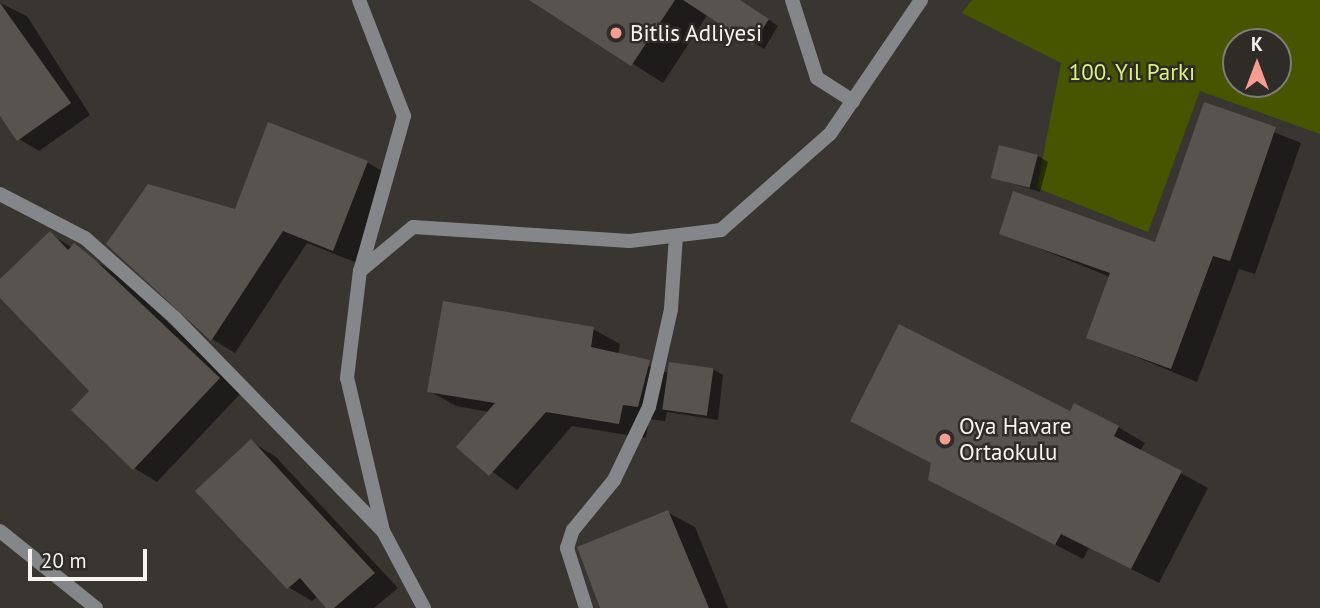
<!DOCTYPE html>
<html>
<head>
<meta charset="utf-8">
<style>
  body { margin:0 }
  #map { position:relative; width:1320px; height:608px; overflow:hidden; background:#393632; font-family:"PT Sans",sans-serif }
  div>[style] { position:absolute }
  .green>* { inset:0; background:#485500 }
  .shadow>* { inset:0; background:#0007 }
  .building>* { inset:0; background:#57534f; transform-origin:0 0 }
  .service>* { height:14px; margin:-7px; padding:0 7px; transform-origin:7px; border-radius:7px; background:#858689 }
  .minor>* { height:14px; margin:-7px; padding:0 7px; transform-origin:7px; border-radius:7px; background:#858689 }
  .tertiary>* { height:14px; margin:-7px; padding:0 7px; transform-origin:7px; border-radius:7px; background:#858689 }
  .dots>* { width:19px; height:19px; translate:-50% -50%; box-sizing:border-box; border:4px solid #2f2c28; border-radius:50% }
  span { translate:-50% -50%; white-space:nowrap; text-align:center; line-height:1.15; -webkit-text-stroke:5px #2f2c28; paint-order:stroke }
  .poi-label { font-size:23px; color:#f6f4f1 }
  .left { translate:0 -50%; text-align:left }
  .park-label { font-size:23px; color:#d9f27e }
  .north { position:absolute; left:1222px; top:28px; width:70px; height:70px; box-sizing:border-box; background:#2f2c28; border:2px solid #7f7c78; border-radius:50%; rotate:0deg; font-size:19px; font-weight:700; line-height:28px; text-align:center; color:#f6f4f1 }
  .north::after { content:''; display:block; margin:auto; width:24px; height:32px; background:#f59c93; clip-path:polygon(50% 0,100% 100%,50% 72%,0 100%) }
  .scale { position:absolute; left:28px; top:549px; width:119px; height:32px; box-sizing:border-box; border:4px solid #f6f4f1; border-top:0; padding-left:9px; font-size:21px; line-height:24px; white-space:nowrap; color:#f6f4f1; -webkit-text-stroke:5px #2f2c28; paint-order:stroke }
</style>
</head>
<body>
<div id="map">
  <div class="green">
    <div style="clip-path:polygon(evenodd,972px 0,1320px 0,1320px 134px,1200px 91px,1148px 232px,1037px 188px,1061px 63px,962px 13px,972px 0,1236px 42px,1278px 42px,1278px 84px,1236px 84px,1236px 42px)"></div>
  </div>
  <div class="shadow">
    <div style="clip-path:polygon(533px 0,739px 0,778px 26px,764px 49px,708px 14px,663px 83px)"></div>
    <div style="clip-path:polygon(0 3px,27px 16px,90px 115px,39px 151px,19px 139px,0 116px)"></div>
    <div style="clip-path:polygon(1205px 104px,1301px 143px,1255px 274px,1239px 269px,1197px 382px,1088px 337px,1110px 277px,1001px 233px,1156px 244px)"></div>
    <div style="clip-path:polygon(1038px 156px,1048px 162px,1040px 192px,993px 177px)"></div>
    <div style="clip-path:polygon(367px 162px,390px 176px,357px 263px,307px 243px,235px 353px,212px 339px,236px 211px)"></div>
    <div style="clip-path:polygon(50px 234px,118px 275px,242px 392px,157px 482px,134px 468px,92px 392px,0 296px,0 282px)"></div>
    <div style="clip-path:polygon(593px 329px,620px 344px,618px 355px,668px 373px,713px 369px,723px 375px,718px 420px,667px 412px,665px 421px,649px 419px,646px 438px,572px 426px,517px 490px,459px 447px,489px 412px,456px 406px,429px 391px)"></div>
    <div style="clip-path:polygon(1071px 414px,1118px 427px,1145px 443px,1140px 451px,1208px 488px,1159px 583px,1089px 548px,1083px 559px,958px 494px)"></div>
    <div style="clip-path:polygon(251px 442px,275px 456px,398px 588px,374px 608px,328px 608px,318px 596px,312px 601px,288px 587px)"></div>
    <div style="clip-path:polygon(667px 512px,695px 527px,728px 608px,603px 608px)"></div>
  </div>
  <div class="building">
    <div style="clip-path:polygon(529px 0,675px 0,631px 66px)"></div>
    <div style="clip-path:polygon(683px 0,740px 0,769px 19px,752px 45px)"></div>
    <div style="clip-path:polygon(0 3px,71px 103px,17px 141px,0 116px)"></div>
    <div style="clip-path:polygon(1204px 102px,1276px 127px,1230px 261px,1213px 256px,1171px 369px,1086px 338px,1110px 273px,999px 234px,1013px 191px,1155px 242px)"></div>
    <div style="clip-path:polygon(268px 122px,368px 161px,333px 251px,283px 231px,211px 341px,106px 244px,148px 184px,235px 209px)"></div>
    <div style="left:999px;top:145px;width:40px;height:34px;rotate:14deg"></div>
    <div style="clip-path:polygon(50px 231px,68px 250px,74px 243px,95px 260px,220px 378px,133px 470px,71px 410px,89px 391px,0 298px,0 279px)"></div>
    <div style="clip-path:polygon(443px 301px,594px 327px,591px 347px,650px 360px,638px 407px,623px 405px,619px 424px,546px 412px,489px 476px,456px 447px,495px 403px,427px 392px)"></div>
    <div style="clip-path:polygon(899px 324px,1070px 411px,1074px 403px,1119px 426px,1114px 436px,1182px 471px,1131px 569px,1061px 534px,1055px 545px,928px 480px,931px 463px,850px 421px)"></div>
    <div style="left:669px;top:362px;width:45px;height:48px;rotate:8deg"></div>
    <div style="clip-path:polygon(251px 439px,375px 573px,334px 608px,326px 608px,300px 578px,287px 589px,195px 491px)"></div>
    <div style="clip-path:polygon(668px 510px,709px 608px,600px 608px,577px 547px)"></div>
  </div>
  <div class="service">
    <div style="left:792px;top:0;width:82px;rotate:72.2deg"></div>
    <div style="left:817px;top:78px;width:43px;rotate:32.6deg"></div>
    <div style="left:586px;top:608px;width:63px;rotate:-107.6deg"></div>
    <div style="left:567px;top:548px;width:19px;rotate:-72deg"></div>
    <div style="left:573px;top:530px;width:65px;rotate:-50.6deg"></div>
    <div style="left:614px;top:480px;width:81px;rotate:-64.4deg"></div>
    <div style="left:649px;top:407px;width:100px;rotate:-77.3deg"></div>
    <div style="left:671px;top:309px;width:73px;rotate:-86.1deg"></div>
  </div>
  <div class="minor">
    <div style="left:359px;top:0;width:124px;rotate:68.8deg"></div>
    <div style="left:404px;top:116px;width:161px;rotate:105.8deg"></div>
    <div style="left:0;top:194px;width:96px;rotate:27.4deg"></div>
    <div style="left:85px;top:238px;width:120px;rotate:41.6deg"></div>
    <div style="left:175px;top:318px;width:298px;rotate:45.7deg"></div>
    <div style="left:0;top:531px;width:123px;rotate:38.7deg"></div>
  </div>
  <div class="tertiary">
    <div style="left:424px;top:608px;width:87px;rotate:-118deg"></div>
    <div style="left:383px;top:531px;width:157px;rotate:-103.2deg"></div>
    <div style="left:347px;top:378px;width:108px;rotate:-83.1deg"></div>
    <div style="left:360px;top:271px;width:69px;rotate:-39.7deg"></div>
    <div style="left:413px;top:227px;width:217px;rotate:3.7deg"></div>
    <div style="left:630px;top:241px;width:92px;rotate:-6.9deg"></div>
    <div style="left:721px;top:230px;width:145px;rotate:-41.4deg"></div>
    <div style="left:830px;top:134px;width:162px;rotate:-55.8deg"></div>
  </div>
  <div class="dots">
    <div style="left:616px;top:33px;background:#f59c93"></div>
    <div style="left:945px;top:439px;background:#f59c93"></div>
  </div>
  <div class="poi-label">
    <span class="left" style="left:630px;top:33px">Bitlis Adliyesi</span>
    <span class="left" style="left:959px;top:439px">Oya Havare<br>Ortaokulu</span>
  </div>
  <div class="park-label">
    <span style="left:1132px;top:72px">100. Yıl Parkı</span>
  </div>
  <div class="north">K</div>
  <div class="scale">20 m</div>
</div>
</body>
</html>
